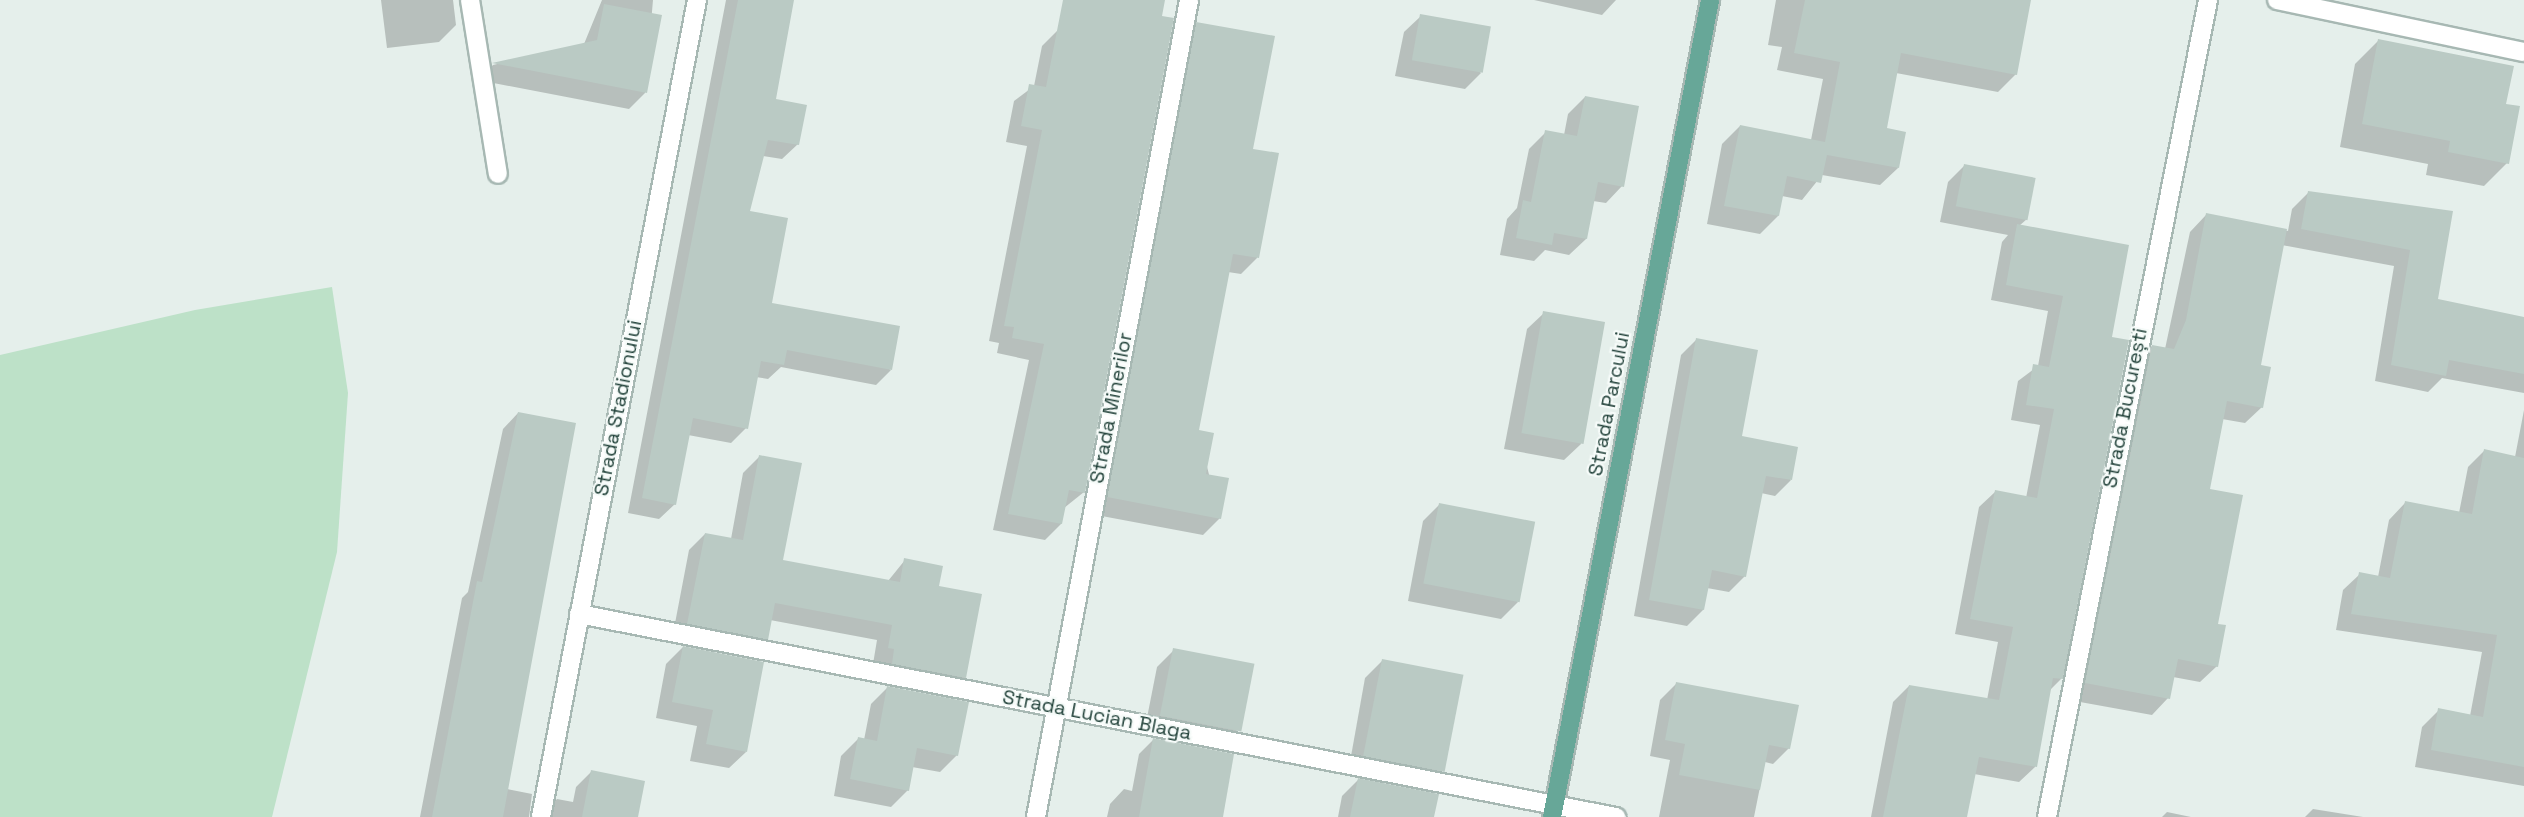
<!DOCTYPE html>
<html>
<head>
<meta charset="utf-8">
<style>
  body { margin:0 }
  #map { position:relative; width:2524px; height:817px; overflow:hidden; background:#e5efeb; font-family:"Space Grotesk",sans-serif }
  div>[style] { position:absolute }
  .green>* { inset:0; background:#bde1c8 }
  .shadow>* { inset:0; background:#0003 }
  .building>* { inset:0; background:#bacac4; transform-origin:0 0 }
  .roads { filter:drop-shadow(2px 0 #a7b8b3) drop-shadow(-2px 0 #a7b8b3) drop-shadow(0 2px #a7b8b3) drop-shadow(0 -2px #a7b8b3) }
  .minor>* { height:18px; margin:-9px; padding:0 9px; transform-origin:9px; border-radius:9px; background:#fff }
  .major>* { height:18px; margin:-9px; padding:0 9px; transform-origin:9px; border-radius:9px; background:#67a798 }
  span { translate:-50% -50%; white-space:nowrap; text-align:center; line-height:1.15; -webkit-text-stroke:4.5px #f6fbf9; paint-order:stroke }
  .street-label { font-size:20px; color:#23433b }
</style>
</head>
<body>
<div id="map">
  <div class="green">
    <div style="clip-path:polygon(332px 287px,348px 393px,337px 552px,272px 817px,0 817px,0 355px,195px 310px)"></div>
  </div>
  <div class="shadow">
    <div style="clip-path:polygon(381px 0,453px 0,456px 25px,439px 42px,387px 48px)"></div>
    <div style="clip-path:polygon(602px 0,653px 0,645px 93px,629px 109px,478px 80px,493px 65px,584px 44px)"></div>
    <div style="clip-path:polygon(726px 0,793px 0,774px 100px,798px 144px,782px 159px,763px 156px,748px 213px,770px 304px,891px 370px,876px 385px,781px 367px,768px 379px,756px 377px,746px 428px,731px 443px,688px 435px,675px 504px,659px 519px,628px 513px)"></div>
    <div style="clip-path:polygon(1111px 0,1164px 0,1084px 492px,1064px 508px,1061px 524px,1045px 540px,993px 530px,1029px 360px,997px 353px,999px 343px,989px 341px,1027px 146px,1006px 142px,1014px 101px,1034px 86px,1042px 46px,1058px 30px)"></div>
    <div style="clip-path:polygon(1534px 0,1616px 0,1602px 15px)"></div>
    <div style="clip-path:polygon(1776px 0,2030px 0,2016px 74px,1998px 92px,1896px 73px,1885px 129px,1898px 168px,1880px 185px,1822px 175px,1802px 200px,1782px 196px,1778px 216px,1760px 234px,1707px 224px,1722px 144px,1740px 126px,1811px 140px,1823px 79px,1777px 70px,1782px 47px,1768px 45px)"></div>
    <div style="clip-path:polygon(1421px 16px,1481px 73px,1465px 89px,1395px 76px,1404px 32px)"></div>
    <div style="clip-path:polygon(1197px 24px,1251px 150px,1257px 258px,1241px 274px,1228px 272px,1198px 431px,1220px 518px,1203px 535px,1091px 514px,1180px 40px)"></div>
    <div style="clip-path:polygon(2378px 41px,2505px 105px,2507px 163px,2484px 186px,2426px 175px,2428px 164px,2340px 147px,2355px 64px)"></div>
    <div style="clip-path:polygon(1585px 97px,1622px 186px,1606px 203px,1593px 201px,1586px 239px,1569px 255px,1545px 250px,1534px 261px,1500px 255px,1507px 219px,1517px 208px,1529px 149px,1546px 132px,1564px 135px,1568px 114px)"></div>
    <div style="clip-path:polygon(1965px 165px,2027px 219px,2019px 226px,2110px 338px,2061px 679px,2049px 691px,2035px 767px,2019px 782px,1974px 774px,1966px 817px,1871px 817px,1893px 702px,1909px 686px,1987px 700px,1998px 642px,1955px 634px,1979px 507px,1995px 492px,2026px 498px,2040px 425px,2011px 420px,2018px 381px,2038px 366px,2048px 311px,1991px 300px,2002px 242px,2008px 235px,1940px 222px,1948px 182px)"></div>
    <div style="clip-path:polygon(2308px 193px,2452px 212px,2436px 300px,2524px 318px,2524px 393px,2442px 378px,2428px 392px,2375px 381px,2394px 266px,2282px 245px,2259px 366px,2262px 407px,2245px 423px,2222px 419px,2208px 490px,2217px 666px,2200px 682px,2173px 677px,2168px 698px,2152px 715px,2069px 700px,2136px 363px,2152px 346px,2165px 349px,2190px 232px,2206px 215px,2288px 231px,2292px 209px)"></div>
    <div style="clip-path:polygon(1544px 313px,1581px 444px,1564px 460px,1504px 449px,1527px 329px)"></div>
    <div style="clip-path:polygon(1697px 339px,1740px 438px,1791px 480px,1775px 496px,1761px 493px,1745px 576px,1729px 592px,1707px 588px,1703px 610px,1687px 626px,1634px 616px,1681px 355px)"></div>
    <div style="clip-path:polygon(2524px 410px,2524px 786px,2415px 767px,2422px 727px,2439px 710px,2470px 716px,2482px 652px,2336px 630px,2343px 590px,2360px 574px,2378px 577px,2389px 520px,2405px 503px,2459px 513px,2468px 467px,2484px 451px,2515px 457px)"></div>
    <div style="clip-path:polygon(518px 413px,507px 789px,532px 794px,529px 817px,420px 817px,462px 598px,468px 592px,503px 429px)"></div>
    <div style="clip-path:polygon(759px 457px,781px 562px,888px 581px,905px 560px,937px 587px,965px 678px,949px 693px,873px 664px,877px 640px,770px 620px,767px 639px,751px 655px,672px 639px,689px 550px,705px 534px,731px 539px,743px 473px)"></div>
    <div style="clip-path:polygon(1440px 504px,1518px 602px,1501px 619px,1408px 601px,1423px 521px)"></div>
    <div style="clip-path:polygon(683px 647px,746px 752px,729px 768px,690px 761px,697px 726px,656px 718px,666px 664px)"></div>
    <div style="clip-path:polygon(1174px 650px,1237px 731px,1220px 748px,1144px 733px,1157px 667px)"></div>
    <div style="clip-path:polygon(1382px 661px,1442px 771px,1425px 788px,1348px 773px,1365px 678px)"></div>
    <div style="clip-path:polygon(1676px 684px,1789px 748px,1773px 764px,1765px 762px,1754px 817px,1659px 817px,1670px 760px,1650px 756px,1660px 700px)"></div>
    <div style="clip-path:polygon(888px 687px,957px 755px,940px 772px,912px 767px,908px 790px,891px 807px,834px 796px,841px 756px,858px 739px,864px 740px,871px 704px)"></div>
    <div style="clip-path:polygon(1154px 739px,1221px 817px,1107px 817px,1110px 804px,1124px 789px,1132px 791px,1139px 754px)"></div>
    <div style="clip-path:polygon(591px 772px,637px 817px,540px 817px,557px 799px,573px 802px,576px 787px)"></div>
    <div style="clip-path:polygon(1358px 780px,1433px 817px,1338px 817px,1342px 796px)"></div>
    <div style="clip-path:polygon(2313px 809px,2363px 817px,2305px 817px)"></div>
    <div style="clip-path:polygon(2167px 812px,2191px 817px,2162px 817px)"></div>
  </div>
  <div class="building">
    <div style="clip-path:polygon(738px 0,794px 0,776px 99px,807px 105px,799px 145px,768px 140px,750px 211px,788px 218px,772px 303px,900px 326px,892px 370px,787px 350px,784px 365px,761px 361px,748px 429px,693px 418px,676px 505px,642px 498px)"></div>
    <div style="clip-path:polygon(1063px 0,1165px 0,1162px 16px,1174px 18px,1085px 493px,1069px 490px,1062px 524px,1008px 514px,1044px 344px,1012px 338px,1014px 327px,1004px 326px,1042px 130px,1021px 126px,1029px 84px,1046px 87px)"></div>
    <div style="clip-path:polygon(1805px 0,2031px 0,2017px 75px,1901px 53px,1887px 128px,1906px 132px,1899px 168px,1827px 155px,1821px 183px,1787px 176px,1779px 216px,1724px 206px,1740px 125px,1825px 142px,1840px 62px,1794px 53px)"></div>
    <div style="clip-path:polygon(604px 4px,662px 15px,647px 93px,492px 63px,597px 40px)"></div>
    <div style="left:1420px;top:14px;width:72px;height:47px;rotate:10deg"></div>
    <div style="clip-path:polygon(1196px 22px,1275px 36px,1253px 149px,1279px 153px,1259px 258px,1233px 254px,1199px 430px,1214px 433px,1206px 474px,1229px 478px,1221px 519px,1107px 497px)"></div>
    <div style="clip-path:polygon(2378px 39px,2514px 66px,2506px 104px,2520px 106px,2509px 164px,2448px 152px,2450px 141px,2362px 124px)"></div>
    <div style="clip-path:polygon(1585px 96px,1639px 106px,1624px 187px,1598px 182px,1587px 239px,1554px 233px,1552px 245px,1516px 238px,1523px 200px,1531px 202px,1545px 130px,1577px 136px)"></div>
    <div style="left:1964px;top:164px;width:73px;height:43px;rotate:11deg"></div>
    <div style="clip-path:polygon(2308px 191px,2453px 211px,2438px 299px,2524px 317px,2524px 374px,2449px 360px,2446px 376px,2391px 365px,2410px 250px,2301px 229px)"></div>
    <div style="clip-path:polygon(2206px 213px,2287px 229px,2261px 365px,2271px 367px,2263px 408px,2227px 401px,2210px 489px,2243px 495px,2218px 624px,2226px 625px,2218px 667px,2178px 659px,2170px 699px,2085px 683px,2152px 345px,2174px 349px,2186px 320px)"></div>
    <div style="clip-path:polygon(2017px 224px,2129px 245px,2112px 337px,2129px 340px,2063px 679px,2053px 678px,2037px 767px,1979px 757px,1967px 817px,1883px 817px,1909px 685px,1999px 700px,2013px 627px,1970px 619px,1995px 490px,2037px 498px,2054px 409px,2026px 405px,2033px 364px,2049px 367px,2063px 296px,2006px 285px)"></div>
    <div style="left:1543px;top:311px;width:63px;height:124px;rotate:10deg"></div>
    <div style="clip-path:polygon(1696px 338px,1758px 350px,1742px 436px,1798px 447px,1792px 480px,1766px 476px,1746px 577px,1712px 570px,1704px 610px,1649px 600px)"></div>
    <div style="clip-path:polygon(518px 412px,576px 423px,503px 817px,432px 817px,477px 581px,482px 582px)"></div>
    <div style="clip-path:polygon(2484px 449px,2524px 458px,2524px 767px,2431px 750px,2438px 708px,2483px 717px,2497px 635px,2351px 614px,2359px 572px,2390px 578px,2405px 501px,2472px 514px)"></div>
    <div style="clip-path:polygon(759px 455px,802px 463px,783px 560px,900px 582px,904px 558px,943px 566px,939px 586px,982px 594px,966px 678px,892px 664px,894px 649px,888px 648px,892px 625px,775px 603px,768px 640px,687px 624px,705px 533px,743px 540px)"></div>
    <div style="left:1439px;top:503px;width:98px;height:82px;rotate:11deg"></div>
    <div style="clip-path:polygon(683px 646px,764px 662px,747px 752px,706px 744px,713px 710px,672px 702px)"></div>
    <div style="left:1173px;top:648px;width:83px;height:69px;rotate:11deg"></div>
    <div style="left:1382px;top:659px;width:83px;height:99px;rotate:11deg"></div>
    <div style="clip-path:polygon(1676px 682px,1799px 705px,1790px 749px,1769px 745px,1760px 790px,1679px 775px,1685px 744px,1665px 740px)"></div>
    <div style="clip-path:polygon(887px 686px,969px 702px,958px 756px,917px 748px,909px 791px,850px 779px,858px 737px,877px 741px)"></div>
    <div style="clip-path:polygon(1153px 738px,1234px 754px,1223px 817px,1139px 817px)"></div>
    <div style="clip-path:polygon(591px 770px,645px 781px,638px 817px,582px 817px)"></div>
    <div style="clip-path:polygon(1358px 778px,1439px 794px,1434px 817px,1350px 817px)"></div>
  </div>
  <div class="roads">
    <div class="minor">
      <div style="left:470px;top:0;width:176px;rotate:80.9deg"></div>
      <div style="left:2277px;top:0;width:252px;rotate:11.9deg"></div>
      <div style="left:579px;top:614px;width:1057px;rotate:11.08deg"></div>
      <div style="left:541px;top:817px;width:832px;rotate:-79.19deg"></div>
      <div style="left:1036px;top:817px;width:831px;rotate:-79.39deg"></div>
      <div style="left:2047px;top:817px;width:833px;rotate:-78.85deg"></div>
    </div>
    <div class="major">
      <div style="left:1552px;top:817px;width:832px;rotate:-79.05deg"></div>
    </div>
  </div>
  <div class="street-label">
    <span style="left:1609px;top:404px;rotate:-79deg">Strada Parcului</span>
    <span style="left:618px;top:408px;rotate:-79deg">Strada Stadionului</span>
    <span style="left:1111px;top:408px;rotate:-79deg">Strada Minerilor</span>
    <span style="left:2125px;top:408px;rotate:-79deg">Strada București</span>
    <span style="left:1097px;top:715px;rotate:11deg">Strada Lucian Blaga</span>
  </div>
</div>
</body>
</html>
